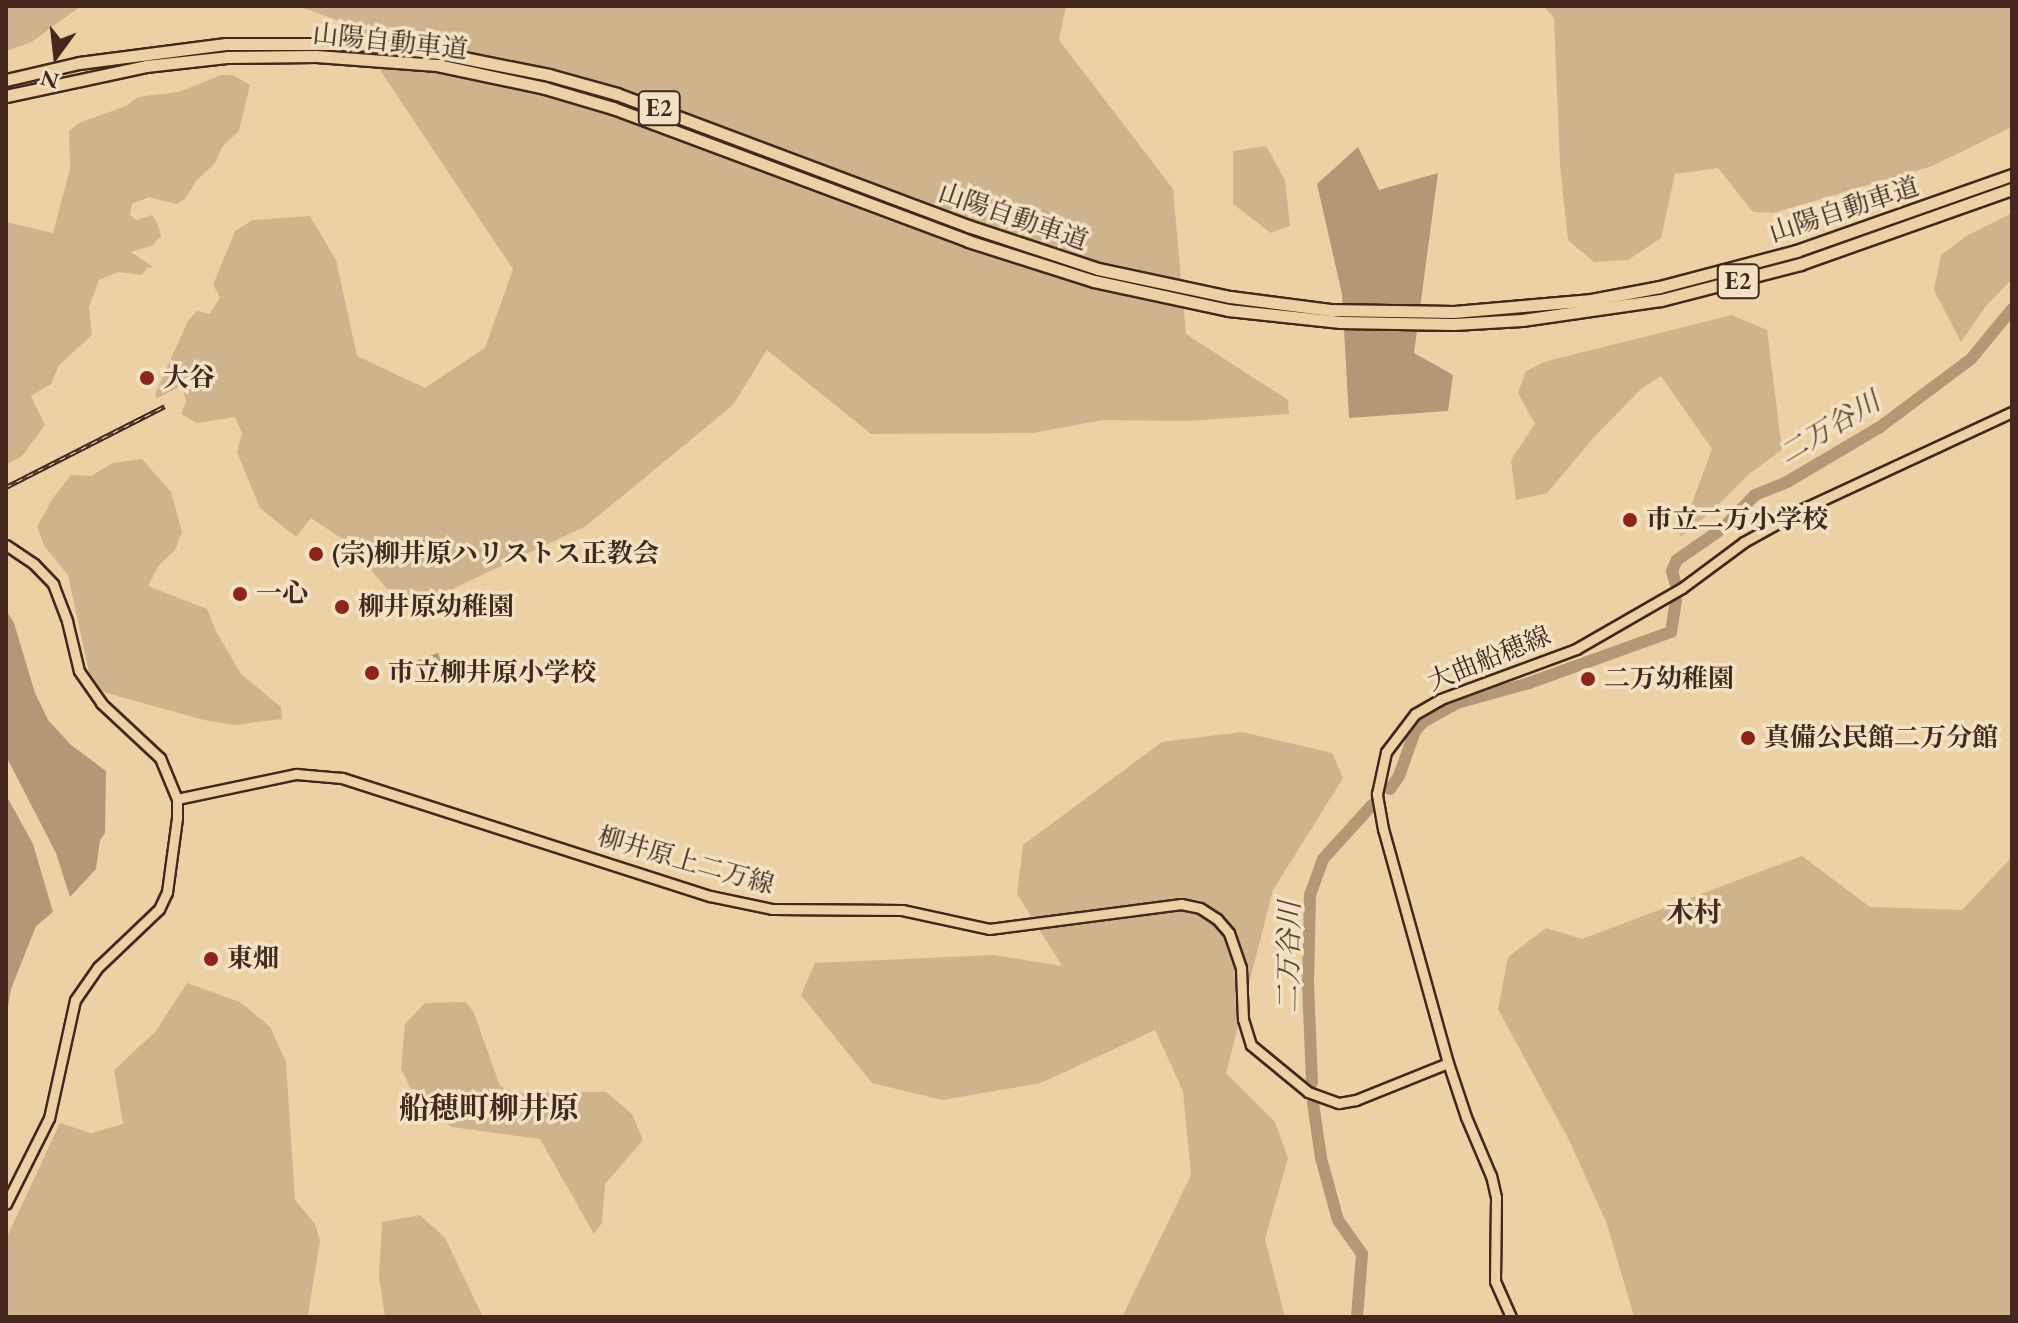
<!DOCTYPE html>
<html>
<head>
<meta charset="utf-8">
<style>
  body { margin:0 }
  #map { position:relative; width:2018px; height:1323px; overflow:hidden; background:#ebd1a3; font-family:"EB Garamond","Noto Serif JP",serif }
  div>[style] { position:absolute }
  .green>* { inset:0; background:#ceb48c }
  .water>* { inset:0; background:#b29875 }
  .river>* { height:12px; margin:-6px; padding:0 6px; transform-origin:6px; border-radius:6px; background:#b29875 }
  .roads { filter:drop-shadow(2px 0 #43281d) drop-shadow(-2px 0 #43281d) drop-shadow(0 2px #43281d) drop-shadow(0 -2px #43281d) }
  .major>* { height:9px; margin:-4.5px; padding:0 4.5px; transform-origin:4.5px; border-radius:4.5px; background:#ebd1a3 }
  .highway>* { height:11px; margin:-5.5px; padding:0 5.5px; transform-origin:5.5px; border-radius:5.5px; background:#ebd1a3 }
  .rail>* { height:5px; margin-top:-2.5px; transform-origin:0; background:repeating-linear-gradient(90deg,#f2e1c3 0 6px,#43281d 0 12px); box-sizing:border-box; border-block:2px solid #43281d }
  .dots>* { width:22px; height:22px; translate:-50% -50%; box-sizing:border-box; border:4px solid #f2e1c3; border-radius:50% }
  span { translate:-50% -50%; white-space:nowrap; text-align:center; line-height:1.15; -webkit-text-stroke:7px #f2e1c3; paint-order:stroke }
  .shield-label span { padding:2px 6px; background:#f2e1c3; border:2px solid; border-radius:6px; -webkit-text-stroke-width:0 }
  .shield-label { font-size:24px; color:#43281d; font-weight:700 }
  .street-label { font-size:26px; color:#43281d }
  .poi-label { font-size:26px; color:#43281d; font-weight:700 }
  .left { translate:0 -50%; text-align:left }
  .water-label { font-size:28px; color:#5f4433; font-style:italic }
  .neighbourhood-label { font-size:28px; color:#43281d; font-weight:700 }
  .quarter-label { font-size:30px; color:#43281d; font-weight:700 }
  .frame { position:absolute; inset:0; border:8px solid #43281d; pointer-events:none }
  .north { position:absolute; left:16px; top:16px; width:80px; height:80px; -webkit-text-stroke:6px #f2e1c3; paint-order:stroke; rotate:195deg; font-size:22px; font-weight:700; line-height:32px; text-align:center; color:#43281d }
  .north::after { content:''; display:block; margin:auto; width:28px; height:36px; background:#43281d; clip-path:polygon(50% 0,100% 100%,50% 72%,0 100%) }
</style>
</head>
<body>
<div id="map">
  <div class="green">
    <div style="clip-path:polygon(6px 6px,81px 6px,30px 43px,6px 51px)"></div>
    <div style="clip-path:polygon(298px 6px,1066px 6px,1059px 40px,1173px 189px,1186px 334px,1288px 400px,1289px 414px,1186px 421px,1103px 420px,1033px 433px,871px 434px,767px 350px,733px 405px,586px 526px,429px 600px,394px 597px,347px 542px,311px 518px,296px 537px,260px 508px,237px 452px,242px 433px,235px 417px,197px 423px,181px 414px,186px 401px,182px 385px,156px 399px,156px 392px,188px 321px,197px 311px,210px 314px,220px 297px,213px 285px,235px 231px,253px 220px,310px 216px,336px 260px,357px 356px,425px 388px,485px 348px,513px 269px,350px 25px)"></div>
    <div style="clip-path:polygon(1543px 6px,2012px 6px,2012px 127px,1932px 166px,1774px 213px,1753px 212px,1718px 168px,1675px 174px,1661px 238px,1628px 260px,1594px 262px,1568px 240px,1560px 165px,1554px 18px)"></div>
    <div style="clip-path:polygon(221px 75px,233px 75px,250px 85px,239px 131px,223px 146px,215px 163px,196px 181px,185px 199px,176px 204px,149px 197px,132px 204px,130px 215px,136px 220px,152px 215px,157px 222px,161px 236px,153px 245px,131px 252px,153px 267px,147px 268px,142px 275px,118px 272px,99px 280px,89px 307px,92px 335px,59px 365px,51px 384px,31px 396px,45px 425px,22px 456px,6px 465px,6px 222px,53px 233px,70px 169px,69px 131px,79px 123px,126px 106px,138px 97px,179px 92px)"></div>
    <div style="clip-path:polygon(1266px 146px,1285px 180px,1290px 226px,1271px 233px,1233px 204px,1233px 151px)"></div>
    <div style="clip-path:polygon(2012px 213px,2012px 279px,1986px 306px,1961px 342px,1934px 290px,1941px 255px,1968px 235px)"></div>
    <div style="clip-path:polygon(1732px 315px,1767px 330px,1782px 450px,1749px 474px,1710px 513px,1679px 538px,1712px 449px,1661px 376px,1641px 389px,1595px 436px,1547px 493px,1516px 500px,1511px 460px,1535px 424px,1518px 393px,1526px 371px,1547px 361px)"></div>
    <div style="clip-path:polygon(142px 459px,171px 492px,182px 532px,175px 550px,159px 565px,148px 586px,207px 609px,217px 633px,241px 674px,281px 707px,282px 719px,235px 725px,204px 720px,103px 692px,89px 672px,68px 575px,45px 547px,37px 527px,53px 498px,71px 475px,91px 476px,113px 463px)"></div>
    <div style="clip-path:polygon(1242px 732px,1332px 753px,1343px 778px,1273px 890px,1226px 1073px,1275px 1122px,1288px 1158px,1265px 1239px,1285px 1317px,1122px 1317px,1191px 1175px,1183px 1091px,1155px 1030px,1041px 1083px,942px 1100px,872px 1083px,801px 995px,815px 963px,994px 955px,1062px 966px,1017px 894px,1023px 845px,1162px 742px)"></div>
    <div style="clip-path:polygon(1802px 856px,1870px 907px,1962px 910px,2012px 857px,2012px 1317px,1634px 1317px,1607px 1224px,1569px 1140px,1498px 1009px,1508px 957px,1546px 928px,1582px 939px)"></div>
    <div style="clip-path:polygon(187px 983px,240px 1002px,270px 1027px,286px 1062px,295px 1200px,315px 1224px,320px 1241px,308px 1315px,6px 1317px,6px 1239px,60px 1123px,91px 1133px,123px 1124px,114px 1070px,156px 1031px)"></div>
    <div style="clip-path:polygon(466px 1002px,474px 1013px,500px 1086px,516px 1093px,606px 1092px,632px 1114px,643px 1140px,605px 1184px,602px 1223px,594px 1234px,540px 1139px,452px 1127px,422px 1111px,401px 1069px,405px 1024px,425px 1003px)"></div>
    <div style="clip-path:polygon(420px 1215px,445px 1238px,483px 1317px,385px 1317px,379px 1276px,382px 1222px)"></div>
  </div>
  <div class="water">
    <div style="clip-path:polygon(1358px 147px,1379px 190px,1438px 173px,1414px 353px,1453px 375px,1448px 411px,1349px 418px,1342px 294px,1317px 184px)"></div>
    <div style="clip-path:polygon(6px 610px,14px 623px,35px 693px,48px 720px,71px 745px,106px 771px,105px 833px,100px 840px,96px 869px,70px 897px,56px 853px,6px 756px)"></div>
    <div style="clip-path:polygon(438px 653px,441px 662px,421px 675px,416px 661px)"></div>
    <div style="clip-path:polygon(6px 795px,33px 844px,53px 912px,36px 926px,11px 989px,6px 1018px)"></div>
  </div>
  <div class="river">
    <div style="left:1675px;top:582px;width:11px;rotate:-105deg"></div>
    <div style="left:1672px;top:571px;width:12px;rotate:-66deg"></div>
    <div style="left:1677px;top:560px;width:56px;rotate:-34.8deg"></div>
    <div style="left:1723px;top:528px;width:46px;rotate:-45.9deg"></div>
    <div style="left:1755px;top:495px;width:35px;rotate:-22deg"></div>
    <div style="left:1787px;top:482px;width:108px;rotate:-30.6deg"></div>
    <div style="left:1880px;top:427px;width:114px;rotate:-36.8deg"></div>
    <div style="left:1971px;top:359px;width:65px;rotate:-50.6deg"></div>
    <div style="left:1390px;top:789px;width:16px;rotate:-55deg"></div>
    <div style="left:1399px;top:776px;width:48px;rotate:-70.4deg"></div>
    <div style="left:1415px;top:731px;width:12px;rotate:-48deg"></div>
    <div style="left:1423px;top:722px;width:39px;rotate:-29deg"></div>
    <div style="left:1457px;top:703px;width:75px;rotate:-15.5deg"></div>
    <div style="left:1529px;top:683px;width:151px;rotate:-19.8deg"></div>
    <div style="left:1671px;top:632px;width:32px;rotate:-81deg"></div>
    <div style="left:1312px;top:1083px;width:99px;rotate:-92.3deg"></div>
    <div style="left:1308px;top:984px;width:89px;rotate:-88.7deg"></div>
    <div style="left:1310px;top:895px;width:38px;rotate:-70deg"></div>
    <div style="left:1323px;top:859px;width:73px;rotate:-47.8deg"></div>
    <div style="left:1313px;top:1103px;width:56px;rotate:81.7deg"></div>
    <div style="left:1321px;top:1158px;width:64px;rotate:74.7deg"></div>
    <div style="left:1338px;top:1220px;width:42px;rotate:54.8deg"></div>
    <div style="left:1362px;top:1254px;width:63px;rotate:94.5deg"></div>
  </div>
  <div class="roads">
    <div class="major">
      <div style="left:6px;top:545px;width:34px;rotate:34deg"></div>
      <div style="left:34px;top:564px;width:28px;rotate:46deg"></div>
      <div style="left:53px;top:584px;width:40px;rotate:69deg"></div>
      <div style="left:67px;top:621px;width:51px;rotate:76.5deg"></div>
      <div style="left:79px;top:671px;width:39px;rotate:55deg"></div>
      <div style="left:101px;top:703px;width:81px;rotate:43deg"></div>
      <div style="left:160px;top:758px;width:44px;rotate:67.5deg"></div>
      <div style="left:177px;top:799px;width:19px;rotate:90deg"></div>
      <div style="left:177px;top:818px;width:75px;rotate:97.7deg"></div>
      <div style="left:167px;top:892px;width:19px;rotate:115deg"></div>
      <div style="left:159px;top:909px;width:84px;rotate:136.4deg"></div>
      <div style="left:98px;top:967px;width:40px;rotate:124.9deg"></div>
      <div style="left:75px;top:1000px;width:121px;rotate:102.4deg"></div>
      <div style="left:49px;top:1118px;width:96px;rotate:116.6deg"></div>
      <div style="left:177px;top:799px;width:122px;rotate:-11.9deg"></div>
      <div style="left:296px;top:774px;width:46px;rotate:5deg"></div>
      <div style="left:342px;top:778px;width:386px;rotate:17.8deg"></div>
      <div style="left:710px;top:896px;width:63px;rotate:11.8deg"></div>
      <div style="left:772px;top:909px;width:130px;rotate:0.4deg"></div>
      <div style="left:902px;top:910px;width:89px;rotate:12.3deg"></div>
      <div style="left:989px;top:929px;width:194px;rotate:-7.4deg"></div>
      <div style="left:1181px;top:904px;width:19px;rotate:12deg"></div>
      <div style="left:1200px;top:908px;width:20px;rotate:33deg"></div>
      <div style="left:1217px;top:919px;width:18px;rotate:49deg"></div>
      <div style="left:1229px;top:933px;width:37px;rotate:71deg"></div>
      <div style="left:1241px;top:968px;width:51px;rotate:87.8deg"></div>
      <div style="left:1243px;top:1019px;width:27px;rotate:73deg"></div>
      <div style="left:1251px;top:1045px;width:74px;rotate:39.5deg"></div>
      <div style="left:1308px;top:1092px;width:33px;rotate:20deg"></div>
      <div style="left:1339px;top:1103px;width:17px;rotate:-10deg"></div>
      <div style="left:1356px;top:1100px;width:99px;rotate:-21.9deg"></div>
      <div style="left:1511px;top:1317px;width:39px;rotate:-114deg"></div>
      <div style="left:1495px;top:1281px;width:84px;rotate:-89.3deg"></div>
      <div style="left:1496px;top:1197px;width:22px;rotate:-103deg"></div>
      <div style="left:1491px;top:1176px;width:64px;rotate:-113deg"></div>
      <div style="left:1466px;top:1117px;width:57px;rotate:-108.4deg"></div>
      <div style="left:1448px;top:1063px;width:243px;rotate:-105.5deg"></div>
      <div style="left:1383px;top:829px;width:36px;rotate:-100deg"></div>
      <div style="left:1377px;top:794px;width:43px;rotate:-77.9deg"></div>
      <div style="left:1386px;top:752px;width:48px;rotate:-52.7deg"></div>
      <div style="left:1415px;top:714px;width:30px;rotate:-30deg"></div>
      <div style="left:1441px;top:699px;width:144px;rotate:-20.3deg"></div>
      <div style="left:1576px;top:649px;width:122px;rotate:-29.9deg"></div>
      <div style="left:1682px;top:588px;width:77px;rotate:-36.6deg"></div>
      <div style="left:1744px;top:542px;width:70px;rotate:-29.1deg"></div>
      <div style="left:1805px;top:508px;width:228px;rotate:-24.9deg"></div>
    </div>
    <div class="highway">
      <div style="left:6px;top:80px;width:75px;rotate:-13.1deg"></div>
      <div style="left:79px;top:63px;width:148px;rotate:-7.4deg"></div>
      <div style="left:226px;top:44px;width:133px"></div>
      <div style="left:359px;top:44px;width:81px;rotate:6.4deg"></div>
      <div style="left:439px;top:53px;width:112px;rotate:11.3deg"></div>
      <div style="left:549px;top:75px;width:71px;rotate:15.6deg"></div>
      <div style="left:617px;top:94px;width:375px;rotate:20.6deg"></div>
      <div style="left:968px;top:226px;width:137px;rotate:18.3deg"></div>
      <div style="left:1098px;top:269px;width:135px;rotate:12deg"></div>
      <div style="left:1230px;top:297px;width:101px;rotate:7.4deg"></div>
      <div style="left:1330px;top:310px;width:124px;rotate:0.9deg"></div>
      <div style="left:1454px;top:312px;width:138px;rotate:-5deg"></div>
      <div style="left:1591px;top:300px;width:70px;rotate:-10.7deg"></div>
      <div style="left:1660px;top:287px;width:141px;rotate:-14.8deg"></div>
      <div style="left:1796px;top:251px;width:229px;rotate:-19.4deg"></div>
      <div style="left:6px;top:96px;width:143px;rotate:-12.1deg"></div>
      <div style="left:146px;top:66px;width:81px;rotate:-6.3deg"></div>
      <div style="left:227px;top:57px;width:89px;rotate:-0.6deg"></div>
      <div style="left:316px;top:56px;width:121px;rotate:4.3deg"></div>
      <div style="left:437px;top:65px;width:110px;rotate:12deg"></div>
      <div style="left:545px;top:88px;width:71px;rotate:16.4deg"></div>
      <div style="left:613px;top:108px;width:379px;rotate:20.5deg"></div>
      <div style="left:968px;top:241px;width:132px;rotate:17.6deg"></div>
      <div style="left:1094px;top:281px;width:137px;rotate:12.2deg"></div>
      <div style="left:1228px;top:310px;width:113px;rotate:6.1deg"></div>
      <div style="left:1340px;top:322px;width:114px;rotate:1deg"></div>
      <div style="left:1454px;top:324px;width:68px;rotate:-3.4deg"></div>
      <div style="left:1522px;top:320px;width:140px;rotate:-8.2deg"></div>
      <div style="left:1661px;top:300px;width:144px;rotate:-14.5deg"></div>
      <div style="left:1800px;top:264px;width:225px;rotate:-19.5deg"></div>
    </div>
  </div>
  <div class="rail">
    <div style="left:6px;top:487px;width:178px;rotate:-27deg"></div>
  </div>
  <div class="dots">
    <div style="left:147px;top:378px;background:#8f2418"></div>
    <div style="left:1630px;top:520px;background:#8f2418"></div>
    <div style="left:316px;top:554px;background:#8f2418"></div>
    <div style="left:240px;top:594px;background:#8f2418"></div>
    <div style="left:342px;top:607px;background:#8f2418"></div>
    <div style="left:372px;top:673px;background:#8f2418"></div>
    <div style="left:1588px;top:679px;background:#8f2418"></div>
    <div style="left:1748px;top:738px;background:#8f2418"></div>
    <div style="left:211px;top:959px;background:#8f2418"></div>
  </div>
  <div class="shield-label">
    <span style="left:659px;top:108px">E2</span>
    <span style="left:1738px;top:281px">E2</span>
  </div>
  <div class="street-label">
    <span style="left:390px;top:42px;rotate:6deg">山陽自動車道</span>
    <span style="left:1844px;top:210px;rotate:-18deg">山陽自動車道</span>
    <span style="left:1013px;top:217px;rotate:19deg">山陽自動車道</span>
    <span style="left:1489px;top:659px;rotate:-22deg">大曲船穂線</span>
    <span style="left:686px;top:861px;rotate:16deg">柳井原上二万線</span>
  </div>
  <div class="poi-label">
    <span class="left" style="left:163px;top:378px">大谷</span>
    <span class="left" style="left:1646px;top:520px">市立二万小学校</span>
    <span class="left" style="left:332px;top:554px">(宗)柳井原ハリストス正教会</span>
    <span class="left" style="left:256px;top:594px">一心</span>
    <span class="left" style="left:358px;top:607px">柳井原幼稚園</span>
    <span class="left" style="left:388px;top:673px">市立柳井原小学校</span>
    <span class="left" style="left:1604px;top:679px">二万幼稚園</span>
    <span class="left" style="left:1764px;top:738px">真備公民館二万分館</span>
    <span class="left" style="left:227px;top:959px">東畑</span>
  </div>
  <div class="water-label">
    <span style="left:1829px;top:427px;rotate:-31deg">二万谷川</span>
    <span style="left:1288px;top:957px;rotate:-89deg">二万谷川</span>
  </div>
  <div class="neighbourhood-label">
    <span style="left:1694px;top:912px">木村</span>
  </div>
  <div class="quarter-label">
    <span style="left:489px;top:1108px">船穂町柳井原</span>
  </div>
  <div class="frame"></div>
  <div class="north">N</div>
</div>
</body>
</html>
